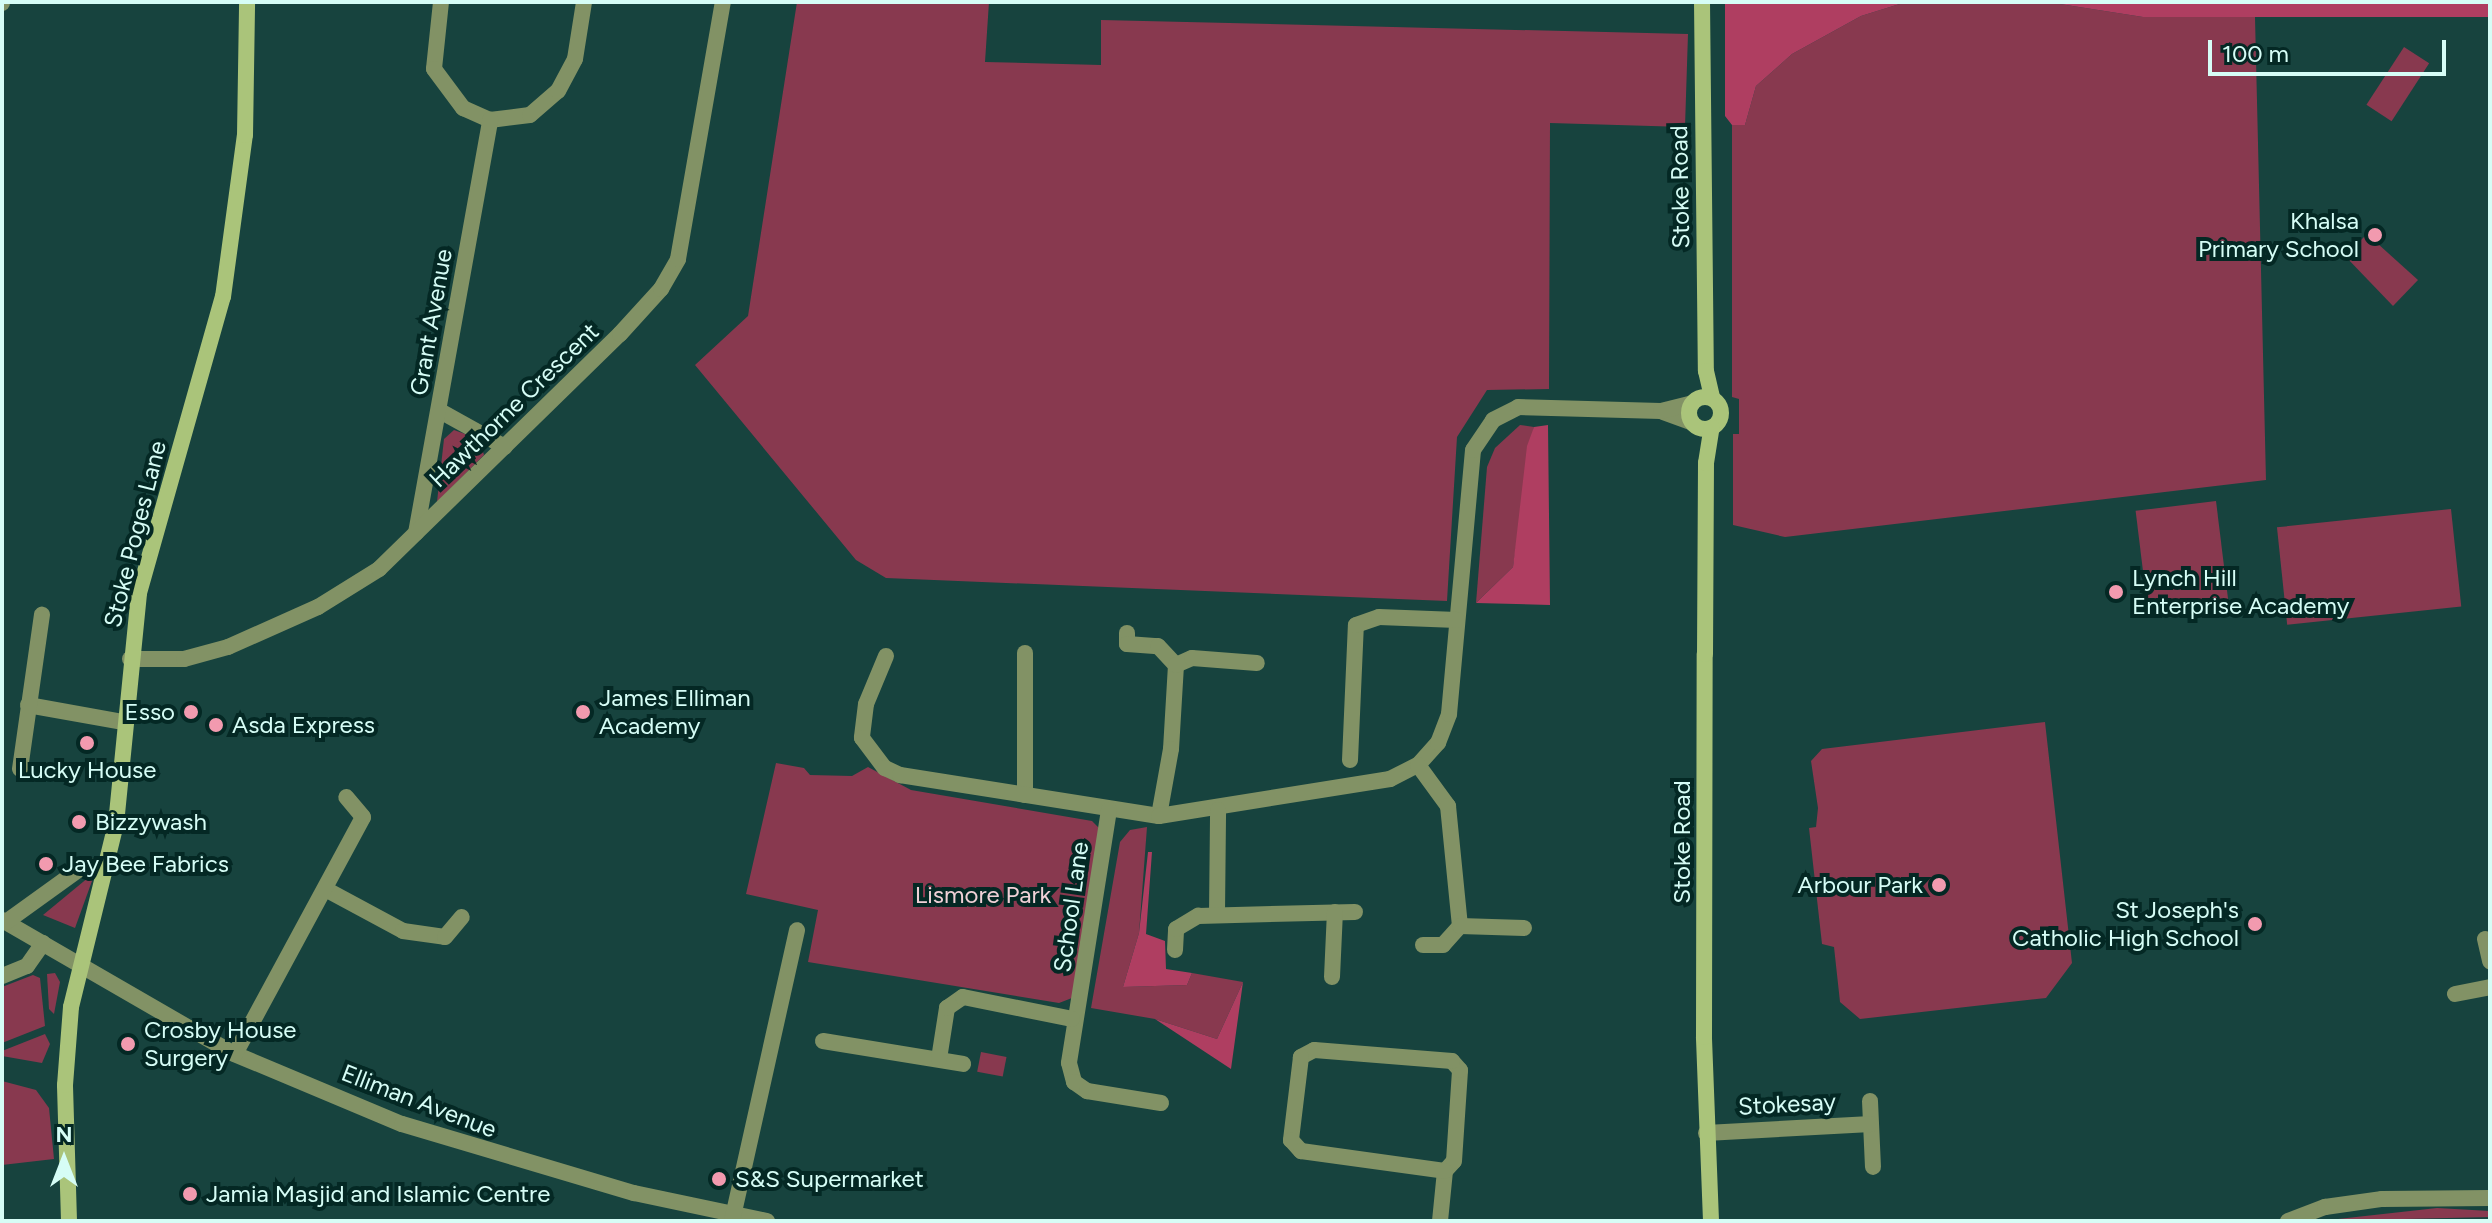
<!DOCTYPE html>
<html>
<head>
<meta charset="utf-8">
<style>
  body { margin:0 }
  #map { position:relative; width:2492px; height:1223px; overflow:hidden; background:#17433e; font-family:Figtree,sans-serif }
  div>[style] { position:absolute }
  .green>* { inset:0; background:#88394f; transform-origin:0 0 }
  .forest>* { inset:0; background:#af3e61 }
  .street>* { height:16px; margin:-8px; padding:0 8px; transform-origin:8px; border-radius:8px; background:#829265 }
  .secondary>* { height:16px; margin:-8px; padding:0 8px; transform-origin:8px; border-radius:8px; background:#aac47a }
  .secondary>.ring { margin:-8px; padding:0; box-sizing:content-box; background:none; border:16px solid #aac47a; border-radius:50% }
  .dots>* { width:22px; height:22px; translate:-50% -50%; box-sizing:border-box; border:4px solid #042824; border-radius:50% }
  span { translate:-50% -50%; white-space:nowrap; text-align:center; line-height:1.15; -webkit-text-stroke:8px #042824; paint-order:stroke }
  .street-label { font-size:24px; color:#d6fdf6 }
  .poi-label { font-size:24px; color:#d6fdf6 }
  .right { translate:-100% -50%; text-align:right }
  .left { translate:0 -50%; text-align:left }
  .park-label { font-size:24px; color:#f0d1d7 }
  .frame { position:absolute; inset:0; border:4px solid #d6fdf6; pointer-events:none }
  .north { position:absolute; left:24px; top:1119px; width:80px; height:80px; -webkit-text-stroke:6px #042824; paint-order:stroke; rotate:0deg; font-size:22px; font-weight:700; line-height:32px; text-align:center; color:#d6fdf6 }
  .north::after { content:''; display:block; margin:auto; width:28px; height:36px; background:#d6fdf6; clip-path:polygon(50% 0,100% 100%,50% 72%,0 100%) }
  .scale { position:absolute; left:2208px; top:40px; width:238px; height:36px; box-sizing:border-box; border:4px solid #d6fdf6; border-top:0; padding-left:10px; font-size:24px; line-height:28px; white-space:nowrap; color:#d6fdf6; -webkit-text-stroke:6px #042824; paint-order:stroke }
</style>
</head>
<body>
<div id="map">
  <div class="green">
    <div style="clip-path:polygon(797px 2px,989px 2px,985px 62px,1101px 65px,1101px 20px,1688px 34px,1685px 127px,1550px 123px,1549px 389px,1487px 390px,1457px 437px,1447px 601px,886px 578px,856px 560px,695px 365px,748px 316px)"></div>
    <div style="clip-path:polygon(1906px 2px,2047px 2px,2143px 17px,2255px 17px,2266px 480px,1785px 537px,1733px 525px,1733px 434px,1739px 434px,1739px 399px,1732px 397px,1732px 125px,1745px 125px,1756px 86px,1792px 54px,1861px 16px)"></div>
    <div style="left:2404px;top:47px;width:30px;height:69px;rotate:33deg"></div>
    <div style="clip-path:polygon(2367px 234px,2418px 280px,2393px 306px,2345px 256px)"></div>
    <div style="clip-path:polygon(1520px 425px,1534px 427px,1513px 567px,1476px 603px,1487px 467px,1495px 448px)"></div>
    <div style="clip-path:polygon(454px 430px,479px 439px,484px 455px,437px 502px,444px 439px)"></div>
    <div style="left:2216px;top:501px;width:99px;height:81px;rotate:83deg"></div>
    <div style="left:2451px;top:509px;width:98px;height:175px;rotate:84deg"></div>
    <div style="clip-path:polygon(2045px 722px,2072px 963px,2046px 998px,1860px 1019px,1840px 1002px,1834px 947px,1822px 944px,1809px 828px,1816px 827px,1818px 808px,1811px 761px,1822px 749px)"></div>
    <div style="clip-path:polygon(776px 763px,804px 768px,810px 775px,852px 776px,868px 767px,911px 790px,1092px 821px,1099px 828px,1072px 998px,1059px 1003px,808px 962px,818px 910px,746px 894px)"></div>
    <div style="clip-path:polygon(1147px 827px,1139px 933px,1123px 987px,1187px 985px,1192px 973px,1243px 982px,1217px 1039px,1155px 1019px,1091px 1008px,1120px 842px,1130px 830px)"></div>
    <div style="clip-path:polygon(89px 877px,92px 881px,75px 928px,43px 915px)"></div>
    <div style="clip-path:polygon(55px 973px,60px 982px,54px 1014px,49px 1009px,47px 974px)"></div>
    <div style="clip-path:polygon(33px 975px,40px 978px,45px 1026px,2px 1043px,2px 987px)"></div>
    <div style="clip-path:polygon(45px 1034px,50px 1044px,42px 1063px,2px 1056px,2px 1051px)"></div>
    <div style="left:981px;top:1052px;width:26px;height:20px;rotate:11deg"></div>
    <div style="clip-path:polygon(2px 1081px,36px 1090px,49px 1108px,54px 1159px,2px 1165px)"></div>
    <div style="clip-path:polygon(2437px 1208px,2490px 1211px,2490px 1217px,2320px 1221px)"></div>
  </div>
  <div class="forest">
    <div style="clip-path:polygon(1725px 2px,1906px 2px,1861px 16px,1792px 54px,1756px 86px,1745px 125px,1732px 125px,1725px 116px)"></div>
    <div style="clip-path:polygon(2047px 2px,2490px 2px,2490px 17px,2143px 17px)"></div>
    <div style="clip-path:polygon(1548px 425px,1550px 605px,1476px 603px,1513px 567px,1527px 446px,1534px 427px)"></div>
    <div style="clip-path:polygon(1148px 852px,1152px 852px,1146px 934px,1165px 941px,1166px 969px,1192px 973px,1187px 985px,1123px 987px,1139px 933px)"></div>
    <div style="clip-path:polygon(1243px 982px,1231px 1069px,1155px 1019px,1217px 1039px)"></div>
  </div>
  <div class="street">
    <div style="left:441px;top:2px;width:67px;rotate:96deg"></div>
    <div style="left:434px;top:69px;width:49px;rotate:53.4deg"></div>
    <div style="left:463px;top:108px;width:30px;rotate:24deg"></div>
    <div style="left:490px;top:120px;width:40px;rotate:-7.1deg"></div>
    <div style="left:530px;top:115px;width:37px;rotate:-41deg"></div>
    <div style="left:558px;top:91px;width:36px;rotate:-62deg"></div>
    <div style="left:575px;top:59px;width:58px;rotate:-81deg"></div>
    <div style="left:2px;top:3px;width:1px;rotate:-90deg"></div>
    <div style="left:440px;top:411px;width:74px;rotate:29deg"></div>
    <div style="left:1663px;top:412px;width:30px;rotate:20deg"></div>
    <div style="left:416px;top:533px;width:420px;rotate:-79.8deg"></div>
    <div style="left:1127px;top:633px;width:11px;rotate:90deg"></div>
    <div style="left:1127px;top:644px;width:31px;rotate:4deg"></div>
    <div style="left:1158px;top:646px;width:26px;rotate:47deg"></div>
    <div style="left:1176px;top:665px;width:84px;rotate:93.4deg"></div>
    <div style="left:1171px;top:749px;width:68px;rotate:100.2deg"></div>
    <div style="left:1025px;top:653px;width:142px;rotate:90deg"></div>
    <div style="left:886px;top:656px;width:52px;rotate:112.6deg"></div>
    <div style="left:866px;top:704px;width:34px;rotate:97deg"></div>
    <div style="left:862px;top:738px;width:38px;rotate:53deg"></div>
    <div style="left:885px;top:768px;width:17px;rotate:25deg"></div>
    <div style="left:900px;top:775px;width:262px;rotate:9deg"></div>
    <div style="left:1159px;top:816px;width:234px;rotate:-9.1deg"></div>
    <div style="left:1390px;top:779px;width:31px;rotate:-27deg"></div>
    <div style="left:1418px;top:765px;width:30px;rotate:-48deg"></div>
    <div style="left:1438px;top:743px;width:31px;rotate:-69deg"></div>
    <div style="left:1449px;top:714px;width:265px;rotate:-84.8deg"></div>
    <div style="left:1473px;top:450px;width:36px;rotate:-56deg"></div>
    <div style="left:1493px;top:420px;width:28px;rotate:-27deg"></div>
    <div style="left:1518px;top:407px;width:143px;rotate:1.6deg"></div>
    <div style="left:1661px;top:411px;width:32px;rotate:-14deg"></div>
    <div style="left:130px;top:659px;width:54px"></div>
    <div style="left:184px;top:659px;width:46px;rotate:-15.3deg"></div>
    <div style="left:228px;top:647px;width:98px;rotate:-24deg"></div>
    <div style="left:318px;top:607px;width:72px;rotate:-31.9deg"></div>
    <div style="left:379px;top:569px;width:337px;rotate:-44.3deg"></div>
    <div style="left:620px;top:334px;width:61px;rotate:-47.7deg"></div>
    <div style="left:661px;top:289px;width:34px;rotate:-60deg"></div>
    <div style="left:678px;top:259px;width:261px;rotate:-80.1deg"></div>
    <div style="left:1176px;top:665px;width:17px;rotate:-24deg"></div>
    <div style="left:1192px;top:658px;width:65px;rotate:4.4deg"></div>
    <div style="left:28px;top:705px;width:97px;rotate:10.1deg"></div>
    <div style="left:1350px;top:760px;width:135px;rotate:-87.5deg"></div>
    <div style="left:1356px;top:625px;width:24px;rotate:-19deg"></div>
    <div style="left:1379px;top:617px;width:78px;rotate:2.2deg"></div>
    <div style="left:1418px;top:765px;width:51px;rotate:53.8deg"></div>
    <div style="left:1448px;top:806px;width:121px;rotate:84.3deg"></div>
    <div style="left:1460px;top:926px;width:25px;rotate:132deg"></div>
    <div style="left:1443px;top:945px;width:20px;rotate:180deg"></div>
    <div style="left:20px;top:769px;width:156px;rotate:-81.9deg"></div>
    <div style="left:1109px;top:810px;width:256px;rotate:99deg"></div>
    <div style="left:1069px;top:1063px;width:20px;rotate:75deg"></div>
    <div style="left:1074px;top:1082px;width:16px;rotate:35deg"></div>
    <div style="left:1087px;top:1091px;width:75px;rotate:9.2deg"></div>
    <div style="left:327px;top:890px;width:86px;rotate:28.3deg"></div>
    <div style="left:403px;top:931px;width:42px;rotate:8.1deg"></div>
    <div style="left:445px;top:937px;width:26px;rotate:-50deg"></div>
    <div style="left:1217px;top:913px;width:103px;rotate:-89.4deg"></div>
    <div style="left:2px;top:920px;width:266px;rotate:30deg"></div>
    <div style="left:232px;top:1053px;width:184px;rotate:22.7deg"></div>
    <div style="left:402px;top:1124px;width:242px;rotate:16.6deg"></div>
    <div style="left:634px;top:1193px;width:136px;rotate:11.9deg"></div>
    <div style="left:6px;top:922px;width:92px;rotate:-35.8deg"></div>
    <div style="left:81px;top:868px;width:27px;rotate:-6deg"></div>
    <div style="left:1460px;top:926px;width:64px;rotate:1.8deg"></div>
    <div style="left:2485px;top:939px;width:23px;rotate:77deg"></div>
    <div style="left:1175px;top:950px;width:21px;rotate:-87deg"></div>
    <div style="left:1176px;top:929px;width:26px;rotate:-31deg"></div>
    <div style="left:1198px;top:916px;width:157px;rotate:-1.5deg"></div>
    <div style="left:2px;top:976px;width:27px;rotate:-22deg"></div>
    <div style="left:27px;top:966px;width:28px;rotate:-55deg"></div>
    <div style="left:1332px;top:977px;width:65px;rotate:-87.4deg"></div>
    <div style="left:2455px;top:994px;width:36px;rotate:-11deg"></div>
    <div style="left:823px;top:1041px;width:142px;rotate:9.3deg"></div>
    <div style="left:235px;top:1054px;width:269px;rotate:-61.6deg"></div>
    <div style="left:363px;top:817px;width:26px;rotate:-130deg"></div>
    <div style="left:939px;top:1059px;width:52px;rotate:-81.1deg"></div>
    <div style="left:947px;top:1008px;width:19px;rotate:-35deg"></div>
    <div style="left:963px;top:997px;width:111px;rotate:11.4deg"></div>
    <div style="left:1870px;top:1101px;width:66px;rotate:87.4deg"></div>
    <div style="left:1706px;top:1133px;width:165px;rotate:-3.1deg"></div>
    <div style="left:732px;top:1221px;width:298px;rotate:-77.4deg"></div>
    <div style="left:1440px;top:1221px;width:50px;rotate:-84.3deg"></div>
    <div style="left:1445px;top:1171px;width:13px;rotate:-48deg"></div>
    <div style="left:1454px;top:1161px;width:91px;rotate:-86.2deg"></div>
    <div style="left:1460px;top:1070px;width:12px;rotate:-132deg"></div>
    <div style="left:1452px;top:1061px;width:138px;rotate:-175.4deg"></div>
    <div style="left:1314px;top:1050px;width:15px;rotate:152deg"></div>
    <div style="left:1301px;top:1057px;width:84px;rotate:96.9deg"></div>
    <div style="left:1291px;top:1140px;width:15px;rotate:48deg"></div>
    <div style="left:1301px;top:1151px;width:145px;rotate:7.9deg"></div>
    <div style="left:2288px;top:1221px;width:40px;rotate:-21deg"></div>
    <div style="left:2325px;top:1207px;width:58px;rotate:-8deg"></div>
    <div style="left:2382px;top:1199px;width:108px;rotate:-0.5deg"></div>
  </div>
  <div class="secondary">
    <div style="left:1702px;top:2px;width:369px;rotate:89.4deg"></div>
    <div style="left:1706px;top:371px;width:28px;rotate:77deg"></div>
    <div class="ring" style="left:1689px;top:397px;width:16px;height:16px"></div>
    <div style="left:69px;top:1221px;width:136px;rotate:-91.7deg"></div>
    <div style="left:65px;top:1085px;width:78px;rotate:-85.6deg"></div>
    <div style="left:71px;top:1007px;width:188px;rotate:-76.2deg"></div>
    <div style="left:116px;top:824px;width:232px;rotate:-84.3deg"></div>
    <div style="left:139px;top:593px;width:308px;rotate:-74.2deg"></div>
    <div style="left:223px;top:297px;width:163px;rotate:-82.3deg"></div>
    <div style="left:245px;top:135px;width:133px;rotate:-89.1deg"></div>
    <div style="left:1711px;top:1221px;width:184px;rotate:-92.2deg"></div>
    <div style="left:1704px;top:1037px;width:383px;rotate:-89.9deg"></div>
    <div style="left:1705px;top:654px;width:191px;rotate:-89.7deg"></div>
    <div style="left:1706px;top:463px;width:36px;rotate:-81deg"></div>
  </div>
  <div class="dots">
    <div style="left:2375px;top:235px;background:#f29aaf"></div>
    <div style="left:2116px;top:592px;background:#f29aaf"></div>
    <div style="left:191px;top:712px;background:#f29aaf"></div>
    <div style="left:583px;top:712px;background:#f29aaf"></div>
    <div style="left:216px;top:725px;background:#f29aaf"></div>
    <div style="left:87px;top:743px;background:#f29aaf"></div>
    <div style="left:79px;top:822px;background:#f29aaf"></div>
    <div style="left:46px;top:864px;background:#f29aaf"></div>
    <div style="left:1939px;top:885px;background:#f29aaf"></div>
    <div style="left:2255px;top:924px;background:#f29aaf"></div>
    <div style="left:128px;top:1044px;background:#f29aaf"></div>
    <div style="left:719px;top:1179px;background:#f29aaf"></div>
    <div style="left:190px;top:1194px;background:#f29aaf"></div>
  </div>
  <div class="street-label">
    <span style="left:1680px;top:187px;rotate:-91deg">Stoke Road</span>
    <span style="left:431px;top:322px;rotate:-80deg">Grant Avenue</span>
    <span style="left:514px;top:405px;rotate:-44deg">Hawthorne Crescent</span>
    <span style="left:135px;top:534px;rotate:-76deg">Stoke Poges Lane</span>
    <span style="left:1682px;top:842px;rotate:-90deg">Stoke Road</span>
    <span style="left:1071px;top:907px;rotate:-82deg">School Lane</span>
    <span style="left:419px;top:1101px;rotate:21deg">Elliman Avenue</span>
    <span style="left:1787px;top:1104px;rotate:-3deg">Stokesay</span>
  </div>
  <div class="poi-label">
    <span class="right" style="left:2359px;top:235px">Khalsa<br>Primary School</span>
    <span class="left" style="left:2132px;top:592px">Lynch Hill<br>Enterprise Academy</span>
    <span class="left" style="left:599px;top:712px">James Elliman<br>Academy</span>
    <span class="right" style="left:175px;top:712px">Esso</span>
    <span class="left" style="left:232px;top:725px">Asda Express</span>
    <span style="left:87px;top:770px">Lucky House</span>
    <span class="left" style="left:95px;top:822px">Bizzywash</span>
    <span class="left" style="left:62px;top:864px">Jay Bee Fabrics</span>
    <span class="right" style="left:1923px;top:885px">Arbour Park</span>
    <span class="right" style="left:2239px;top:924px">St Joseph's<br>Catholic High School</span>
    <span class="left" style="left:144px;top:1044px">Crosby House<br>Surgery</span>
    <span class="left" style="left:735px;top:1179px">S&amp;S Supermarket</span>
    <span class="left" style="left:206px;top:1194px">Jamia Masjid and Islamic Centre</span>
  </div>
  <div class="park-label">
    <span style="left:983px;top:895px">Lismore Park</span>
  </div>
  <div class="frame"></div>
  <div class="north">N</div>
  <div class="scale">100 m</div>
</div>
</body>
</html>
